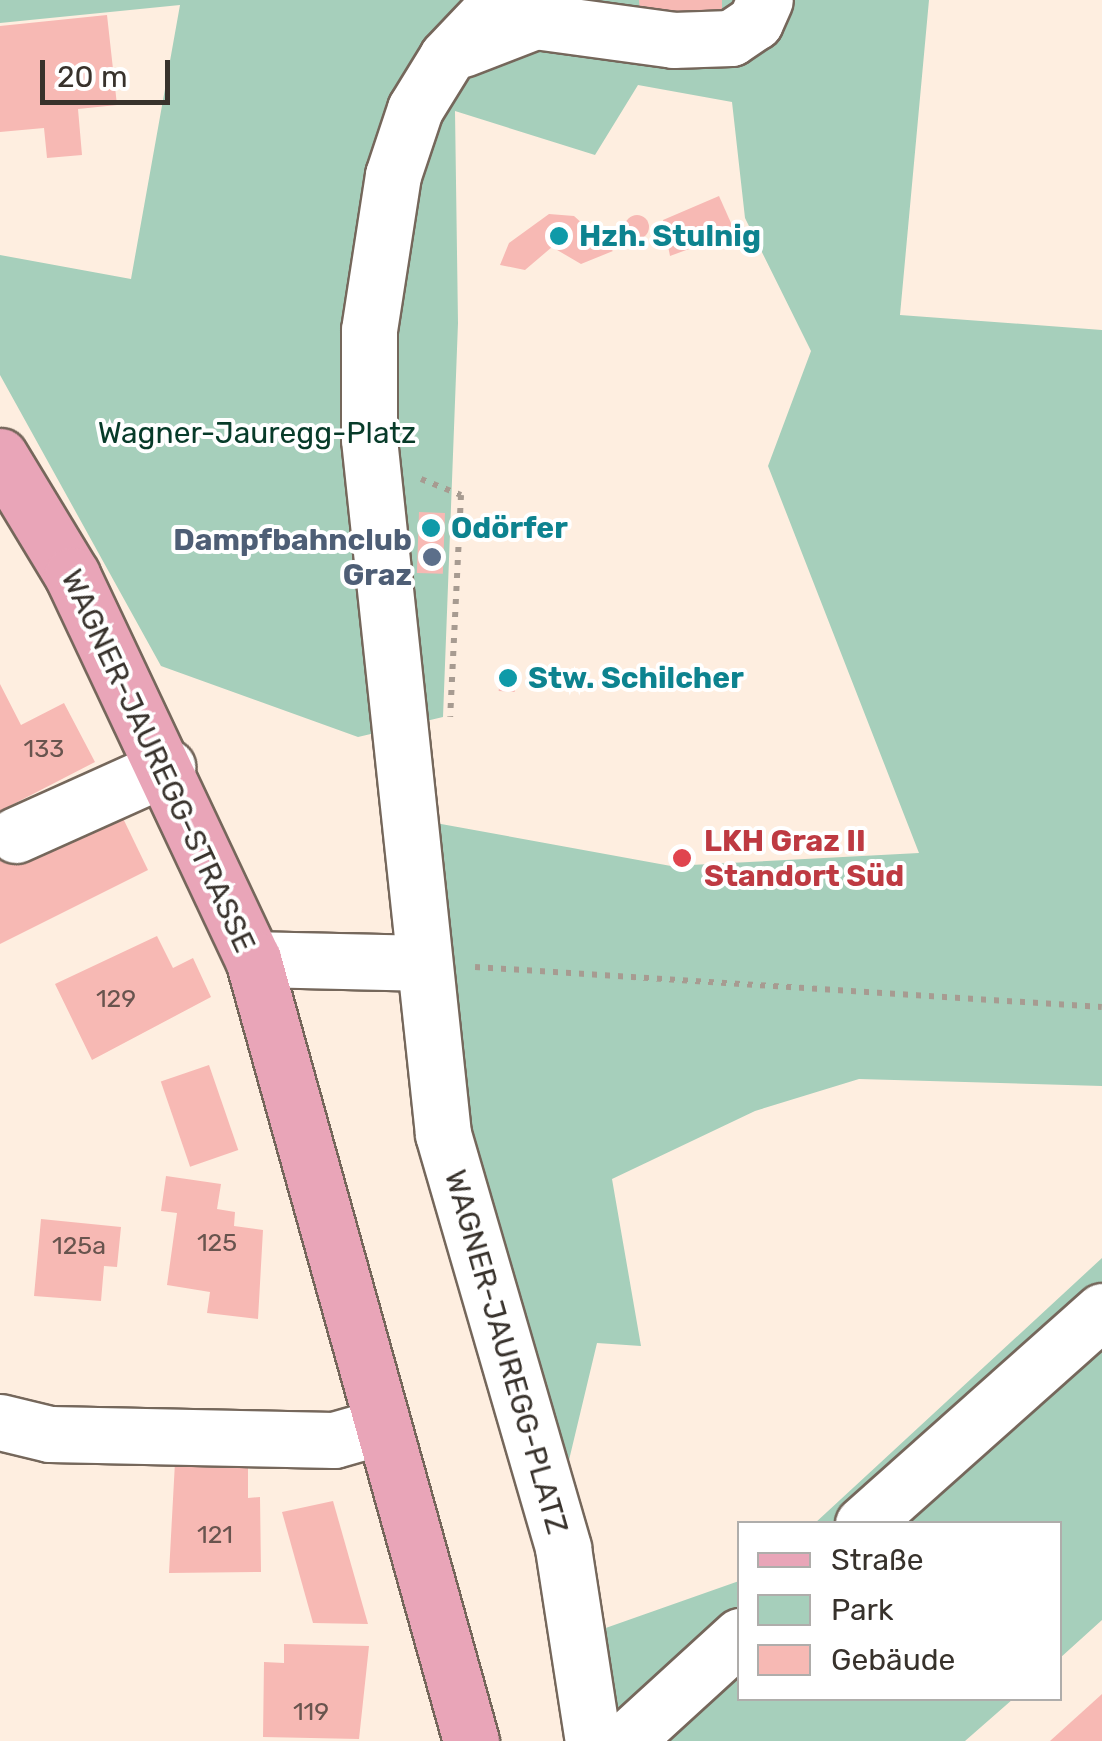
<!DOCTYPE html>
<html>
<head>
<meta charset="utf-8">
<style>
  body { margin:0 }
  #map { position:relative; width:1102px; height:1741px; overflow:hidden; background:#feeee0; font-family:Rubik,sans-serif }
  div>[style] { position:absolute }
  .green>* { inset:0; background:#a6cfbb }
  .building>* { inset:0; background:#f7b9b4; transform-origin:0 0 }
  .round { border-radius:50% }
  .path>* { height:6px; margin-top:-3px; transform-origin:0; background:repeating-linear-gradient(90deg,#a79b91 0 5px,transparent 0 13px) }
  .roads { filter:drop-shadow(2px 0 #75675b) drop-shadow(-2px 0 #75675b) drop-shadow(0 2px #75675b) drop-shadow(0 -2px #75675b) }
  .minor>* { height:55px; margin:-27.5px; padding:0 27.5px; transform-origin:27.5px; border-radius:27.5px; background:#fff }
  .major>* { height:55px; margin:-27.5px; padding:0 27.5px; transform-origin:27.5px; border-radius:27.5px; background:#e9a5b8 }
  .dots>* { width:28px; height:28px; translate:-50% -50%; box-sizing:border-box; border:5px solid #fff; border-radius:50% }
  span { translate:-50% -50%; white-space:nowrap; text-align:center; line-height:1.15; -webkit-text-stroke:8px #fff; paint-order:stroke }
  .number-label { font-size:25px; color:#68544e }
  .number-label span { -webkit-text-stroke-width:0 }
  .culture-label { font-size:30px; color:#0d838f; font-weight:700 }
  .left { translate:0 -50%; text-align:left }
  .park-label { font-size:30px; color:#073b29 }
  .service-label { font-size:30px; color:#4e5e75; font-weight:700 }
  .right { translate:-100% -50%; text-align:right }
  .street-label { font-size:30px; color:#38322c }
  .health-label { font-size:30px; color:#be3a42; font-weight:700 }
  .legend { position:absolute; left:737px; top:1521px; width:325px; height:180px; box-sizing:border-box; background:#fff; border:2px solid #afadab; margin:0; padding:12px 18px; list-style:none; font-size:30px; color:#38322c }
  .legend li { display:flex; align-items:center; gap:20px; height:50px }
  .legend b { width:50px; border:2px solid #afadab }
  .scale { position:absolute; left:40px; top:60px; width:130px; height:45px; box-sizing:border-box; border:5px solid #38322c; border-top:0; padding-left:12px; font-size:30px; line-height:35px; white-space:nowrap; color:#38322c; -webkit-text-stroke:8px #fff; paint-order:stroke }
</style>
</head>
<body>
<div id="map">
  <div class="green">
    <div style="clip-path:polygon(0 0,929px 0,900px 315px,1102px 330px,1102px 1086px,859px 1079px,755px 1111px,612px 1179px,641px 1346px,597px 1343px,564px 1481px,472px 1176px,419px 820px,671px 866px,919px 853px,768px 466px,811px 351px,745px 218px,732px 102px,638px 85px,595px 155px,455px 111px,458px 323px,443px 717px,358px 737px,161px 666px,0 375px,0 255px,131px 279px,180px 5px,0 23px)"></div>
    <div style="clip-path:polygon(1102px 1258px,1102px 1620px,1060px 1658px,1060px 1524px,814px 1524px)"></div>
    <div style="clip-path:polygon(739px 1581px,740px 1698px,1013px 1699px,965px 1741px,610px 1741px,600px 1630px)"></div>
  </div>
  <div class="building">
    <div style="clip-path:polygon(639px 0,722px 0,722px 14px,640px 18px)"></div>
    <div style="clip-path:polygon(107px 15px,117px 105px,78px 109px,82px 155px,47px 158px,44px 128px,0 132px,0 26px)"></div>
    <div style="clip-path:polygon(719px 196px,735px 232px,670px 256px,663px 220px)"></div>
    <div style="clip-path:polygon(549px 214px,574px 216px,613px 251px,581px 264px,552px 247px,525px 270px,500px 265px,509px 243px)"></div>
    <div class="round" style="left:625px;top:215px;width:24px;height:24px"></div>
    <div style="left:419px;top:512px;width:26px;height:61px;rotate:2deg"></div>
    <div style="left:500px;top:672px;width:16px;height:19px;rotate:4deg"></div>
    <div style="clip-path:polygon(0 684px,21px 725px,64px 703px,95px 762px,0 811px)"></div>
    <div style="clip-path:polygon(119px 810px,148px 870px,0 944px,0 834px)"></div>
    <div style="clip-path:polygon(157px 936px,173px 968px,193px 958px,211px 997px,92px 1060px,55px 984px)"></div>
    <div style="left:209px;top:1065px;width:90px;height:51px;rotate:71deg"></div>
    <div style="clip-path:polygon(166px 1176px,221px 1184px,217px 1209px,235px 1212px,234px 1226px,263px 1230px,258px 1319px,207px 1313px,210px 1292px,167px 1285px,177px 1213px,161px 1211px)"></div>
    <div style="clip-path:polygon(41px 1219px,121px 1227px,117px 1267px,104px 1266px,101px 1301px,34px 1296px)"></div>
    <div style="clip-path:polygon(248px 1461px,248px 1498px,260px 1497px,261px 1572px,169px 1573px,175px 1462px)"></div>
    <div style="clip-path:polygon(333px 1501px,368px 1624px,313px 1623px,282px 1512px)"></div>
    <div style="clip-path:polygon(284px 1644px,369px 1646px,359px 1739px,263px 1737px,264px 1662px,284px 1663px)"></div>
    <div style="clip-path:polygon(1102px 1694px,1102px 1741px,1050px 1741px)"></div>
  </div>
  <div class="path">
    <div style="left:421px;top:479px;width:43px;rotate:21.8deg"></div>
    <div style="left:461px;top:495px;width:222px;rotate:92.8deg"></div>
    <div style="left:516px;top:684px;width:11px;rotate:-75deg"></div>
    <div style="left:475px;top:967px;width:628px;rotate:3.65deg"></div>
  </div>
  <div class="roads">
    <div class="minor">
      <div style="left:501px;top:0;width:79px;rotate:133.5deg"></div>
      <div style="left:447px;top:57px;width:61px;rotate:121.6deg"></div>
      <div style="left:415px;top:109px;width:70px;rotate:108.4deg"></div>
      <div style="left:393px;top:175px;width:157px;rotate:98.8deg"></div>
      <div style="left:369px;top:330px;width:109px;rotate:90deg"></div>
      <div style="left:369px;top:439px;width:699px;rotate:83.92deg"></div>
      <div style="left:443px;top:1134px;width:431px;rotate:73.8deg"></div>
      <div style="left:563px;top:1548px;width:195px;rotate:81.2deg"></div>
      <div style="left:463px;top:49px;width:77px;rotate:-21.3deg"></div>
      <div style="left:535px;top:21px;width:139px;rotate:7.8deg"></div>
      <div style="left:673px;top:40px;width:58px;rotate:-2deg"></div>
      <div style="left:731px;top:38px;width:29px;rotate:-34deg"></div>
      <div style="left:755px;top:22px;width:24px;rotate:-66deg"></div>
      <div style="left:16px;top:835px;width:166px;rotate:-24.2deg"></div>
      <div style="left:253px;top:959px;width:170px;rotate:1.3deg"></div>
      <div style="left:0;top:1422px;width:51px;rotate:13.5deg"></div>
      <div style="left:50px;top:1434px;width:284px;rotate:1.2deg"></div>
      <div style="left:334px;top:1440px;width:51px;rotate:-15.9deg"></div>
      <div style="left:863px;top:1524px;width:320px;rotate:-41.7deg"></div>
      <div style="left:625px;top:1741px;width:156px;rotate:-42.4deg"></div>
    </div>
    <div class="major">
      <div style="left:0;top:456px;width:139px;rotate:58.8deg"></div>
      <div style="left:72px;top:575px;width:425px;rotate:64.8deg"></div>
      <div style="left:253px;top:959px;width:812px;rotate:74.42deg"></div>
    </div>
  </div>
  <div class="dots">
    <div style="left:559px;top:236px;background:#0f9aa8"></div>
    <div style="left:431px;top:528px;background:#0f9aa8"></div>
    <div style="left:432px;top:557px;background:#5c6f8a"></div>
    <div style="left:508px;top:678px;background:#0f9aa8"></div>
    <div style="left:682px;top:858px;background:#e0444e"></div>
  </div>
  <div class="number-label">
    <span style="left:44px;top:749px">133</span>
    <span style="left:116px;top:999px">129</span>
    <span style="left:217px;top:1243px">125</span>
    <span style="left:79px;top:1246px">125a</span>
    <span style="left:215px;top:1535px">121</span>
    <span style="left:311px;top:1712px">119</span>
  </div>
  <div class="culture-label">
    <span class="left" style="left:579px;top:236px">Hzh. Stulnig</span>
    <span class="left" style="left:451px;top:528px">Odörfer</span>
    <span class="left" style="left:528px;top:678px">Stw. Schilcher</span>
  </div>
  <div class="park-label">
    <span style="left:257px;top:433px">Wagner-Jauregg-Platz</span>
  </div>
  <div class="service-label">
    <span class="right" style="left:412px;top:557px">Dampfbahnclub<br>Graz</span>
  </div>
  <div class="street-label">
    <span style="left:158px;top:761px;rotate:65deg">WAGNER-JAUREGG-STRASSE</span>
    <span style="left:506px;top:1352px;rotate:74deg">WAGNER-JAUREGG-PLATZ</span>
  </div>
  <div class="health-label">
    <span class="left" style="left:704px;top:858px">LKH Graz II<br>Standort Süd</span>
  </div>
  <ul class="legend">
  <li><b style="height:12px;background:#e9a5b8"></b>Straße</li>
  <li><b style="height:28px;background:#a6cfbb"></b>Park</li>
  <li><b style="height:28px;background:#f7b9b4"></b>Gebäude</li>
  </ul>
  <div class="scale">20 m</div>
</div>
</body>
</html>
